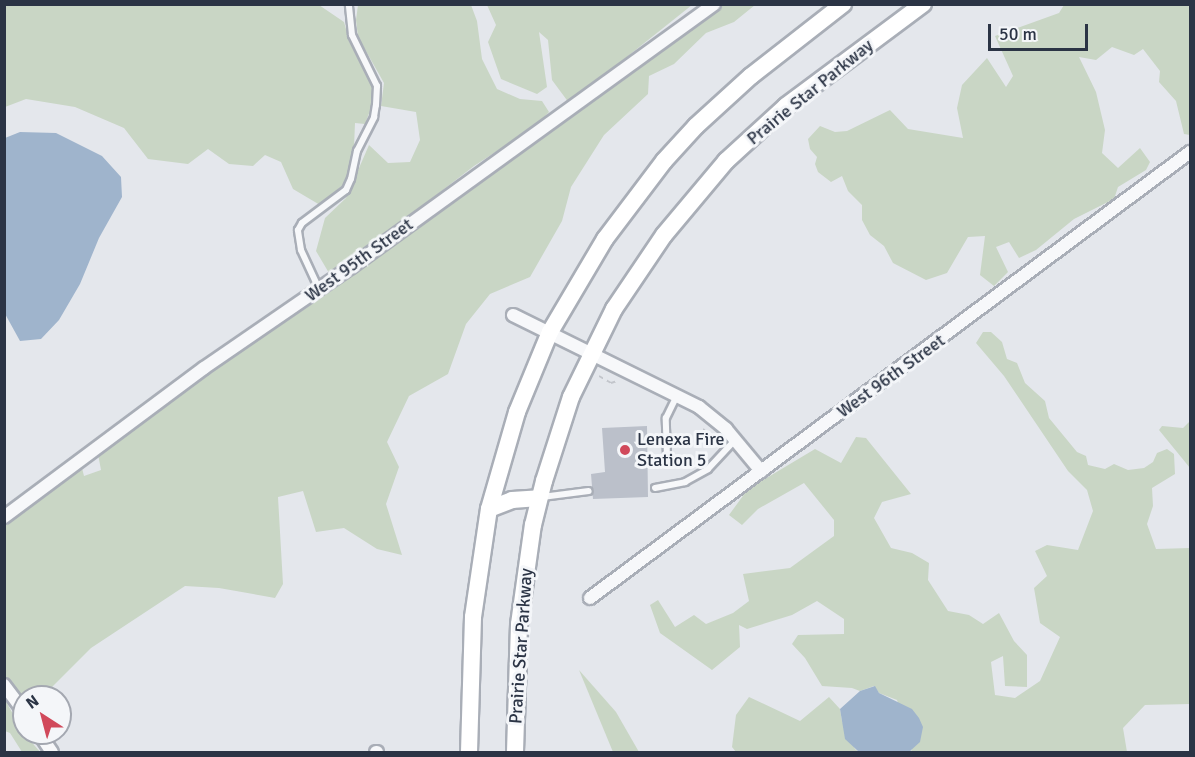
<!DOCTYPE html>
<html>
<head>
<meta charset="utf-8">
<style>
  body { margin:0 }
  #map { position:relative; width:1195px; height:757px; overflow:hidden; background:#e4e7ec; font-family:Signika,sans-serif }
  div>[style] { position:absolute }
  .green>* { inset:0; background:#c9d6c5 }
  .water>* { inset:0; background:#9fb4cc }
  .building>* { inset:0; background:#bbc0ca }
  .path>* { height:2px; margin-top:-1px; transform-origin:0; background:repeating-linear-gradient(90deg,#c2c5cb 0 4.5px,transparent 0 9px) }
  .roads { filter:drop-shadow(2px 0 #a9aeb7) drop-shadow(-2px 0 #a9aeb7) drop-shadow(0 2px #a9aeb7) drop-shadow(0 -2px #a9aeb7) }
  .service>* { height:6px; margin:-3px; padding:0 3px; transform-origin:3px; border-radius:3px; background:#f7f8fa }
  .minor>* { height:12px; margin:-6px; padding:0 6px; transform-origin:6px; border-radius:6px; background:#f7f8fa }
  .secondary>* { height:16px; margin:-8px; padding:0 8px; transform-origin:8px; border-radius:8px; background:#fff }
  .dots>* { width:16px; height:16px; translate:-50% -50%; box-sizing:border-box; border:3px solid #f4f6f9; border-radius:50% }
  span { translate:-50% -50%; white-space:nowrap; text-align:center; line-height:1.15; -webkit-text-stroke:6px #f4f6f9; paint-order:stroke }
  .street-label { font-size:18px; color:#2b3445 }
  .poi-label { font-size:18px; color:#2b3445 }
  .left { translate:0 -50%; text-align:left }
  .frame { position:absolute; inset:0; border:6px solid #2b3445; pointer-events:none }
  .north { position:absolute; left:12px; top:685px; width:60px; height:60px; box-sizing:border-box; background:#f4f6f9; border:2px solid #a4a8b1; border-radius:50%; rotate:324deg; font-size:16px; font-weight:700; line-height:24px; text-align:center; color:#2b3445 }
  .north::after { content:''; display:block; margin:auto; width:21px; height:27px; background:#d1495b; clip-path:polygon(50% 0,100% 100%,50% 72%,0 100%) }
  .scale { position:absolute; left:988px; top:24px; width:100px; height:27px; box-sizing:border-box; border:3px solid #2b3445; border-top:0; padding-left:8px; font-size:18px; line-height:21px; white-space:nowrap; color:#2b3445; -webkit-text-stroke:4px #f4f6f9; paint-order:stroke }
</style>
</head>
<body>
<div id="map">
  <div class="green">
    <div style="clip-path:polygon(4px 5px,319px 5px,344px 22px,350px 43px,372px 71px,376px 95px,365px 124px,355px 123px,354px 147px,345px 183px,320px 205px,293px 189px,281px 162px,265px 155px,253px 166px,229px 164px,208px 149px,188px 164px,148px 159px,124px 128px,75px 107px,26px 99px,5px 107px)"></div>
    <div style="clip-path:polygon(358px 5px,471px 5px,477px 21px,482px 59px,497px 89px,520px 99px,542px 101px,549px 112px,537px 125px,474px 166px,383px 236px,329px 273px,316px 251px,325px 218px,346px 198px,369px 145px,388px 163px,410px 162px,420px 140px,416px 112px,381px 106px,384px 83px,358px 37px,356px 20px)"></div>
    <div style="clip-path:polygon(487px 5px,692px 5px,569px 103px,552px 80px,548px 40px,539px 32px,547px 87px,537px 94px,501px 79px,488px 42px,496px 25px)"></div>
    <div style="clip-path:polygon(720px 5px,755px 5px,734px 22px,706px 33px,674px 64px,649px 76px,648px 94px,604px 135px,571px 187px,562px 221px,530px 277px,490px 294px,466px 324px,448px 374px,409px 396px,387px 442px,399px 467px,386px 504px,402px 555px,377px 549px,344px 528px,316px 532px,303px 491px,278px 497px,283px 584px,275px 598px,219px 588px,185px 586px,91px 648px,42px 697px,18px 694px,5px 677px,4px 519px,81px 464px,84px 476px,101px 470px,98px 454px,192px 384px,312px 304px,387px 246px,558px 126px,574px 108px)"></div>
    <div style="clip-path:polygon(1064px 5px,1190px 5px,1190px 135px,1184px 134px,1176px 101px,1159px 82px,1160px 71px,1143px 49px,1134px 55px,1112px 47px,1096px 60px,1079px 57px,1096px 92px,1105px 130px,1102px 153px,1118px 168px,1140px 148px,1150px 162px,1146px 170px,1118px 187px,1114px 199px,1074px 219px,1036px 250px,1019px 258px,1009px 242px,996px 247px,1008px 272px,994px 286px,980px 275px,985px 236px,968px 237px,947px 273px,926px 280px,893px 263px,884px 246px,870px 235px,862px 220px,862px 205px,848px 191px,842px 176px,831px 182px,818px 172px,815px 164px,817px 157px,810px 149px,808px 139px,820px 126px,835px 132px,847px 131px,890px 110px,908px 129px,963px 138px,957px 108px,962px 85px,987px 58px,1006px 87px,1013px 76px,995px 36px,1059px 13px)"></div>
    <div style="clip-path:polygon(983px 332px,991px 332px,1002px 342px,1007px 359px,1017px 363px,1025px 383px,1045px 401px,1049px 418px,1077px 452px,1086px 456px,1088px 465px,1105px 469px,1114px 464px,1128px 470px,1144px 468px,1153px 462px,1157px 453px,1167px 449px,1174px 454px,1175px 474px,1152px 488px,1153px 506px,1147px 524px,1156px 549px,1190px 548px,1190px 704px,1145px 705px,1123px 728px,1127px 752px,909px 752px,912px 750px,897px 700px,879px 693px,874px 686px,860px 691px,852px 688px,822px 686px,805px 658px,792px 644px,798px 635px,844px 634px,844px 619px,817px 601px,792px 615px,747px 629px,739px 625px,740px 647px,712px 670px,660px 633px,650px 605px,658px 600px,675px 627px,694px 615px,706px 624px,733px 613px,749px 601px,743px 574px,790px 568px,834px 536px,834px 520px,804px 483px,758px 509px,742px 525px,729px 515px,748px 489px,815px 449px,841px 463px,856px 437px,866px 438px,911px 494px,882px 502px,874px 518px,891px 548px,912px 553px,929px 563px,928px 580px,948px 611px,969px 615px,983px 624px,999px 613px,1014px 641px,1027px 655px,1027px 687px,1005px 686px,1003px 656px,991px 662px,995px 695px,1015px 698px,1040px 681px,1060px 637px,1040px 623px,1034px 588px,1047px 576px,1035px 551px,1047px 545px,1078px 550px,1093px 511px,1087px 490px,1068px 471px,1004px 376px,976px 343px)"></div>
    <div style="clip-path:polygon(1190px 421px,1190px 468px,1159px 430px,1162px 426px,1183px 428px)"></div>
    <div style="clip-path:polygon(579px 670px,616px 712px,639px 752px,613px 752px)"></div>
    <div style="clip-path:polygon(749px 697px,800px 721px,829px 697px,840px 709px,842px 721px,855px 749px,859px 752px,736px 752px,732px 747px,736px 715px)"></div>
    <div style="clip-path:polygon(5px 700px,24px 733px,40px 752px,22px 752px,10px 733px,5px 731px)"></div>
  </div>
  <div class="water">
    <div style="clip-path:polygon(20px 132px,56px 133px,102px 156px,121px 177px,122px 197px,99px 238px,80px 284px,59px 320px,41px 339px,20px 341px,4px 312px,5px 138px)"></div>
    <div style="clip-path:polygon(875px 686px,879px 693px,912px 709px,919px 718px,923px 727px,920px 742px,909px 752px,859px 752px,845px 739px,840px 709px,860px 691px)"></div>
  </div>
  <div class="building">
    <div style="clip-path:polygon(647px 426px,648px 497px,593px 499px,591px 474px,605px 472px,602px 428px)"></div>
  </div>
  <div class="path">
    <div style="left:599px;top:376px;width:14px;rotate:30deg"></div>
    <div style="left:611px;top:383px;width:6px;rotate:-18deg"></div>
    <div style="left:703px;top:429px;width:22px;rotate:43deg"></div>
  </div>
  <div class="roads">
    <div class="service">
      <div style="left:319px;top:289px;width:43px;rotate:-114.8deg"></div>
      <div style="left:301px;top:250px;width:20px;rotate:-99deg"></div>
      <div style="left:298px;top:230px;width:8px;rotate:-60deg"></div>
      <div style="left:302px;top:223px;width:55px;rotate:-36.9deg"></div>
      <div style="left:346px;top:190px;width:12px;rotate:-66deg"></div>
      <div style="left:351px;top:179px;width:29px;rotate:-78deg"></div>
      <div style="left:357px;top:151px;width:38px;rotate:-63deg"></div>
      <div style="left:374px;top:117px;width:12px;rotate:-81deg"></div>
      <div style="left:376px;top:105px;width:19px;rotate:-87deg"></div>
      <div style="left:377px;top:86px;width:57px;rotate:-116.1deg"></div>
      <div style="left:352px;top:35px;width:31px;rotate:-96deg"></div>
      <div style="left:667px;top:456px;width:38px;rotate:-92deg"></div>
      <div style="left:666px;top:418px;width:25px;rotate:-64deg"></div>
      <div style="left:655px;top:488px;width:31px;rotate:-11deg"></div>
      <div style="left:685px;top:482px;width:26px;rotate:-29deg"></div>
      <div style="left:708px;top:469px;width:41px;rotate:-47deg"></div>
      <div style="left:542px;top:497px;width:47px;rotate:-7.3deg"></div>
    </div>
    <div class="minor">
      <div style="left:513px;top:315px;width:208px;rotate:26.3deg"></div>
      <div style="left:699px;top:407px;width:35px;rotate:39deg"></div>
      <div style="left:726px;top:429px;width:55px;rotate:50.2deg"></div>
      <div style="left:4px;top:517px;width:249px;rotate:-36.7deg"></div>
      <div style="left:204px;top:368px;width:178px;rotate:-34.5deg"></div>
      <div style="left:351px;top:267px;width:448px;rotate:-35.9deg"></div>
      <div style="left:590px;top:598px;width:748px;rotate:-36.62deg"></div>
      <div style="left:4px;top:685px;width:34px;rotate:53deg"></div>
      <div style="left:39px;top:733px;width:23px;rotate:56deg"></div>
      <div style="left:376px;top:752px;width:1px"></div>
    </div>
    <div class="secondary">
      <div style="left:489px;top:509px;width:25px;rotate:-21deg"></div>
      <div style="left:512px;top:500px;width:27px;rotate:-4deg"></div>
      <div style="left:469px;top:752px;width:135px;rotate:-88.3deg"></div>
      <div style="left:473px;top:617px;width:109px;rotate:-81.6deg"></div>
      <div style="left:489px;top:509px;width:101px;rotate:-73.9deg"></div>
      <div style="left:517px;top:412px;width:87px;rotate:-67.6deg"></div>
      <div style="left:550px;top:332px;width:108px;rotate:-59.4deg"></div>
      <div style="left:605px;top:239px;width:98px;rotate:-52.9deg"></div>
      <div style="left:664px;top:161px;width:47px;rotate:-47.6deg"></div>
      <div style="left:696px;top:126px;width:74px;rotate:-42.3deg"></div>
      <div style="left:751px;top:76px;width:117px;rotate:-38deg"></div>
      <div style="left:515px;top:752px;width:128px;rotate:-88.2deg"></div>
      <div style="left:519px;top:624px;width:100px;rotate:-82deg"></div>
      <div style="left:533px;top:525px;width:45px;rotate:-76deg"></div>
      <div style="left:544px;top:481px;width:88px;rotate:-72.2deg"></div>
      <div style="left:571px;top:397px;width:98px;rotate:-64deg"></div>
      <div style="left:614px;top:309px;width:89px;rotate:-56deg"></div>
      <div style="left:664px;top:235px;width:97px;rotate:-50deg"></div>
      <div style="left:726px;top:161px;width:81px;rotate:-42.5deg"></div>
      <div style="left:786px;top:106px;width:171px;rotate:-36.7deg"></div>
    </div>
  </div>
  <div class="dots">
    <div style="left:625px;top:450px;background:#d1495b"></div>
  </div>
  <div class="street-label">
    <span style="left:810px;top:92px;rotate:-39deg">Prairie Star Parkway</span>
    <span style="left:359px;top:260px;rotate:-36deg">West 95th Street</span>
    <span style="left:891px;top:376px;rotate:-36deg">West 96th Street</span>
    <span style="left:521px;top:646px;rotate:-86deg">Prairie Star Parkway</span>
  </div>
  <div class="poi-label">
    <span class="left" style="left:637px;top:450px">Lenexa Fire<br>Station 5</span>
  </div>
  <div class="frame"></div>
  <div class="north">N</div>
  <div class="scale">50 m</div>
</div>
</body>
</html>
